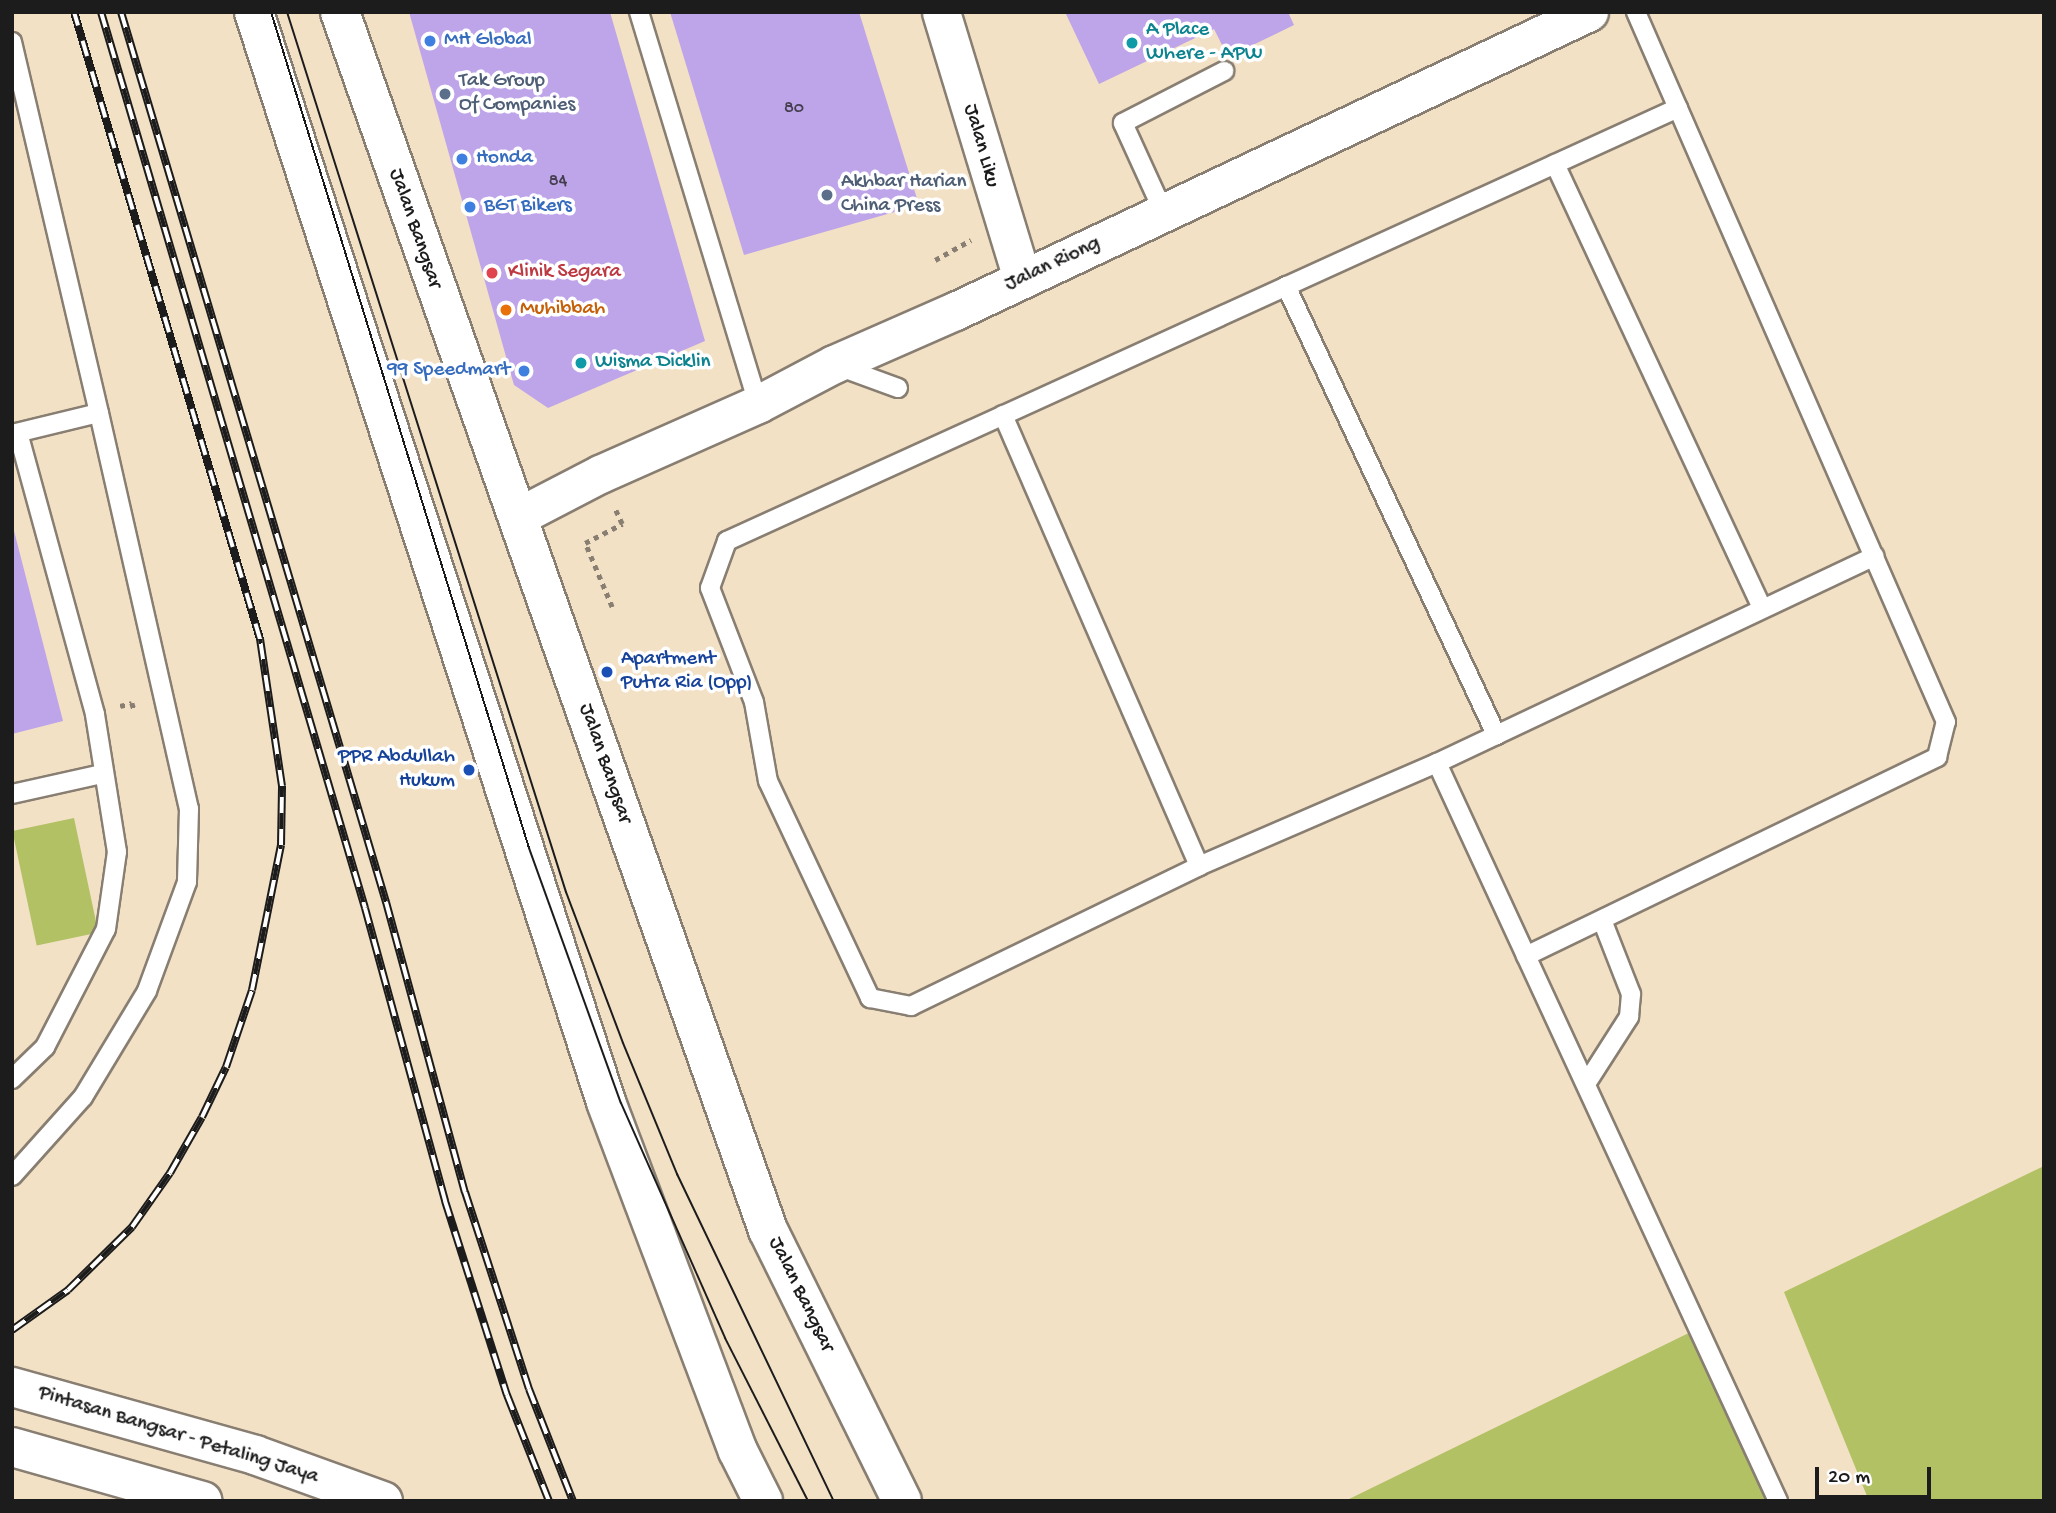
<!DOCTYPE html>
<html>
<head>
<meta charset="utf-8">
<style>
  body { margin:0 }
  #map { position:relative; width:2056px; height:1513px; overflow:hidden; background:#f3e1c6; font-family:"Gochi Hand",sans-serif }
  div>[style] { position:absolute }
  .green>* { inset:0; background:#b2c164; transform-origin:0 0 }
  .building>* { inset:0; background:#bea4e8 }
  .path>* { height:4.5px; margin-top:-2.25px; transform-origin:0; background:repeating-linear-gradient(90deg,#887e71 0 5px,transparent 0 10px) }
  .roads { filter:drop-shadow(2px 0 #887e71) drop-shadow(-2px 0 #887e71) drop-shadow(0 2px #887e71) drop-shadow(0 -2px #887e71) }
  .service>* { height:18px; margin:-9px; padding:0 9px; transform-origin:9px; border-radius:9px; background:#fff }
  .minor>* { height:37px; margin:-18.5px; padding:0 18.5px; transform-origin:18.5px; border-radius:18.5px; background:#fff }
  .secondary>* { height:38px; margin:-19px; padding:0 19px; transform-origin:19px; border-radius:19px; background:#fff }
  .tram>* { height:2px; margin:-1px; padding:0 1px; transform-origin:1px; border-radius:1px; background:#1c1c1c }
  .rail>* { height:8px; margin-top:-4px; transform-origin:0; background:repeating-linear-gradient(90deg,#fff 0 16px,#1c1c1c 0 32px); box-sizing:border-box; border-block:2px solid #1c1c1c }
  .dots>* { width:19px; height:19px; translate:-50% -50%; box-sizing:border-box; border:4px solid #fff; border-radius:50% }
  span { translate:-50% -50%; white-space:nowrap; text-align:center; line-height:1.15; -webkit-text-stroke:7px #fff; paint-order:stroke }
  .number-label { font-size:18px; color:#443e4f }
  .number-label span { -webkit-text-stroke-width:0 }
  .culture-label { font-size:21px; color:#0d838f }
  .left { translate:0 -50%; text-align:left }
  .shop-label { font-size:21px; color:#366cbe }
  .right { translate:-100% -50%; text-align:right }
  .service-label { font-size:21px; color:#4e5e75 }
  .street-label { font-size:21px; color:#1c1c1c }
  .health-label { font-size:21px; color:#be3a42 }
  .food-label { font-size:21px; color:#c56008 }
  .transit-label { font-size:21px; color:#164399 }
  .frame { position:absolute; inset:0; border:14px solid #1c1c1c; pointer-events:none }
  .scale { position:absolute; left:1815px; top:1467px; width:116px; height:32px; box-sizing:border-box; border:4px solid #1c1c1c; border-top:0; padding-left:9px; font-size:21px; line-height:24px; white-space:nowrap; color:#1c1c1c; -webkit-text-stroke:5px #fff; paint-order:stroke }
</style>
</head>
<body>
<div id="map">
  <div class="green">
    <div style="left:74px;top:818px;width:117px;height:63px;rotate:78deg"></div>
    <div style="clip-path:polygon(2044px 1166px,2044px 1501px,1869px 1501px,1784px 1292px)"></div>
    <div style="clip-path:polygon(1699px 1328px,1767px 1501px,1345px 1501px)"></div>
  </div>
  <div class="building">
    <div style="clip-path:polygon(409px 12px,610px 12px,705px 341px,548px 408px,514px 385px)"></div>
    <div style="clip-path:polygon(670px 12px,859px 12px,919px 205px,744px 255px)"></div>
    <div style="clip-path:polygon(1065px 12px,1288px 12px,1294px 25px,1228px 57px,1214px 29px,1099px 84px)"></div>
    <div style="clip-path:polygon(12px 523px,63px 721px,12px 734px)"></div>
  </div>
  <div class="path">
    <div style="left:935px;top:260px;width:41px;rotate:-29.1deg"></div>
    <div style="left:612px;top:607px;width:69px;rotate:-112.9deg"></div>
    <div style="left:585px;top:543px;width:42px;rotate:-27.2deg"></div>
    <div style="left:622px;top:524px;width:17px;rotate:-115deg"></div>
    <div style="left:120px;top:706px;width:12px;rotate:-14deg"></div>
    <div style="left:132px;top:703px;width:9px;rotate:72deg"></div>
  </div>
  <div class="roads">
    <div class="service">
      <div style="left:639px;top:12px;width:410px;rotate:73.1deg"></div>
      <div style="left:12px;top:42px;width:381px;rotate:76.8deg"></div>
      <div style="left:1678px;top:108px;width:1045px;rotate:155.52deg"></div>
      <div style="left:727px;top:541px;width:50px;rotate:109.9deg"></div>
      <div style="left:710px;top:588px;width:122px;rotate:68.9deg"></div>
      <div style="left:754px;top:702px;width:80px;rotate:80deg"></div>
      <div style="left:768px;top:781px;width:240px;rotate:64.8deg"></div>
      <div style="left:870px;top:998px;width:42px;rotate:11deg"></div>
      <div style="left:911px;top:1006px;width:320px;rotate:-25.9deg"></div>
      <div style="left:1199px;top:866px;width:259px;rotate:-23.4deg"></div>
      <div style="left:1437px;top:763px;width:484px;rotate:-25.3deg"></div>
      <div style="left:1555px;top:164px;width:490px;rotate:65deg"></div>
      <div style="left:1164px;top:213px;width:99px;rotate:-114.5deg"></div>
      <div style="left:1123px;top:123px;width:114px;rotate:-27.2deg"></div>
      <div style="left:1286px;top:286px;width:496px;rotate:64.9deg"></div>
      <div style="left:835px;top:365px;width:67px;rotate:20.1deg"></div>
      <div style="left:1003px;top:415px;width:492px;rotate:66.5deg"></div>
      <div style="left:12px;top:434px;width:89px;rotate:-13.6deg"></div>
      <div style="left:99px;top:413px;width:406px;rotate:77.2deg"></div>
      <div style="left:189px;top:809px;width:73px;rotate:91.6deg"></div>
      <div style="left:187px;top:882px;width:116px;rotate:110.2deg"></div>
      <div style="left:147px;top:991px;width:124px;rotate:121.1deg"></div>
      <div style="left:83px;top:1097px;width:106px;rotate:131.9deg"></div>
      <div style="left:1437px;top:763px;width:813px;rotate:65.2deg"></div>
      <div style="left:12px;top:794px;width:92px;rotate:-12.5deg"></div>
      <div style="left:1526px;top:956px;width:457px;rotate:-25.8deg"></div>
      <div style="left:1937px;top:757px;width:36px;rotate:-76deg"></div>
      <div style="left:1946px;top:722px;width:775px;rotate:-113.59deg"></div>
      <div style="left:12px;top:1079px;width:46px;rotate:-44.1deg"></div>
      <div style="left:45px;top:1047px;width:133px;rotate:-62.7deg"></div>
      <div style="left:106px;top:929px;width:78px;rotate:-81.9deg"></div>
      <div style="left:117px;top:852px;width:140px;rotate:-99.1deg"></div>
      <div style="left:95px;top:714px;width:291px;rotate:-105.3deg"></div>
      <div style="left:1586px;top:1084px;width:80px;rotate:-57.3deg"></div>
      <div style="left:1629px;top:1017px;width:23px;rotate:-85deg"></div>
      <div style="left:1631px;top:994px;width:79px;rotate:-111.4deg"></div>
    </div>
    <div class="minor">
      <div style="left:941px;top:12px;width:279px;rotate:73.1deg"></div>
      <div style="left:517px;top:517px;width:93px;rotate:-27.4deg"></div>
      <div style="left:600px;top:474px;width:173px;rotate:-23.9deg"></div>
      <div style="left:758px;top:404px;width:86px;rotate:-27.8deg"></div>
      <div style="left:834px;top:364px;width:132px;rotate:-23.7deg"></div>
      <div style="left:955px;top:311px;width:701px;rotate:-25.25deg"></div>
    </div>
    <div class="secondary">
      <div style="left:254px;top:12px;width:1145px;rotate:72.1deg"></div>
      <div style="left:606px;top:1102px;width:373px;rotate:69.3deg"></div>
      <div style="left:738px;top:1451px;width:56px;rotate:63.4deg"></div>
      <div style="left:340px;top:12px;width:1291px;rotate:70.64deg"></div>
      <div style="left:768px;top:1230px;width:302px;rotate:63.7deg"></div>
      <div style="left:12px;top:1387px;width:252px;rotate:15.6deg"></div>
      <div style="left:255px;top:1455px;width:136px;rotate:19.8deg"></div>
      <div style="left:12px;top:1447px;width:198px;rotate:15.8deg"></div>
    </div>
  </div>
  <div class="tram">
    <div style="left:271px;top:12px;width:875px;rotate:72.85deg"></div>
    <div style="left:529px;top:848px;width:271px;rotate:70.2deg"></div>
    <div style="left:621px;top:1103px;width:257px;rotate:66.1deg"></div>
    <div style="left:725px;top:1338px;width:183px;rotate:63deg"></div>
    <div style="left:287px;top:12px;width:923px;rotate:72.41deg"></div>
    <div style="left:566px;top:892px;width:161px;rotate:69.3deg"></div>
    <div style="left:623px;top:1043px;width:142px;rotate:67.6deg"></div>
    <div style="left:677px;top:1174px;width:363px;rotate:64.4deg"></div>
  </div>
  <div class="rail">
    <div style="left:101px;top:12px;width:934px;rotate:73.58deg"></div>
    <div style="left:365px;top:908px;width:304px;rotate:74.7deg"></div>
    <div style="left:445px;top:1201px;width:204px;rotate:72.3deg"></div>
    <div style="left:507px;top:1395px;width:114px;rotate:68.4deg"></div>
    <div style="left:121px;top:12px;width:929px;rotate:73.42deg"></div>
    <div style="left:386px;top:902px;width:301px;rotate:74.8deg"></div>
    <div style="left:465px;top:1192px;width:207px;rotate:72deg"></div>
    <div style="left:529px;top:1389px;width:120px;rotate:68.6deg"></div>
    <div style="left:12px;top:1330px;width:69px;rotate:-35.5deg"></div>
    <div style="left:68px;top:1290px;width:90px;rotate:-44.5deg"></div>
    <div style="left:132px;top:1227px;width:66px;rotate:-54.9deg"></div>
    <div style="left:170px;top:1173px;width:64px;rotate:-60.3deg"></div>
    <div style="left:202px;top:1117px;width:55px;rotate:-64.4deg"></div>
    <div style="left:226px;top:1067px;width:81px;rotate:-71.3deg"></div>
    <div style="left:252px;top:990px;width:148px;rotate:-78.7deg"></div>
    <div style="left:281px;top:845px;width:59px;rotate:-89deg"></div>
    <div style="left:282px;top:786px;width:149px;rotate:-98.5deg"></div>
    <div style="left:260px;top:639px;width:654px;rotate:-106.52deg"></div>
  </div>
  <div class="dots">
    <div style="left:430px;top:41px;background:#3f7fe0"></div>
    <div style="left:1132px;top:43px;background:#0f9aa8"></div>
    <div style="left:445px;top:94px;background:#5c6f8a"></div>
    <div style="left:462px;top:159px;background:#3f7fe0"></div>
    <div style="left:827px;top:195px;background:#5c6f8a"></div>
    <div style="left:470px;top:207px;background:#3f7fe0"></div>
    <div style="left:492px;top:273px;background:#e0444e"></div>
    <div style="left:506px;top:310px;background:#e8710a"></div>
    <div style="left:581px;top:363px;background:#0f9aa8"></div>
    <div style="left:524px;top:371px;background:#3f7fe0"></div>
    <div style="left:607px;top:672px;background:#1a4fb4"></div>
    <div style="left:469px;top:770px;background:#1a4fb4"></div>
  </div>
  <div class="number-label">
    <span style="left:794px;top:109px">80</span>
    <span style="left:558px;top:182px">84</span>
  </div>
  <div class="culture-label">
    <span class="left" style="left:1146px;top:43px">A Place<br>Where - APW</span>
    <span class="left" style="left:595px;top:363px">Wisma Dicklin</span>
  </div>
  <div class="shop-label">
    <span class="left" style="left:444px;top:41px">MH Global</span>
    <span class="left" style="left:476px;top:159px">Honda</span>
    <span class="left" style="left:484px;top:207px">BGT Bikers</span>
    <span class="right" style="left:510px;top:371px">99 Speedmart</span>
  </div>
  <div class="service-label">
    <span class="left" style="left:459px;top:94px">Tak Group<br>Of Companies</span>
    <span class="left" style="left:841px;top:195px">Akhbar Harian<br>China Press</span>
  </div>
  <div class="street-label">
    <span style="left:980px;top:146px;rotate:74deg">Jalan Liku</span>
    <span style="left:414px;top:229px;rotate:71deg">Jalan Bangsar</span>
    <span style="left:1053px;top:265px;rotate:-25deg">Jalan Riong</span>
    <span style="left:604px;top:764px;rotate:71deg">Jalan Bangsar</span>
    <span style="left:800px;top:1295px;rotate:64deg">Jalan Bangsar</span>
    <span style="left:178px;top:1436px;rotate:17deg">Pintasan Bangsar - Petaling Jaya</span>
  </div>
  <div class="health-label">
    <span class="left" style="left:508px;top:273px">Klinik Segara</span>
  </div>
  <div class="food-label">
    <span class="left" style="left:520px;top:310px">Muhibbah</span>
  </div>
  <div class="transit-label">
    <span class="left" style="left:621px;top:672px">Apartment<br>Putra Ria (Opp)</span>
    <span class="right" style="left:455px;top:770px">PPR Abdullah<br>Hukum</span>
  </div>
  <div class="frame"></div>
  <div class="scale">20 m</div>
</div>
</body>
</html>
